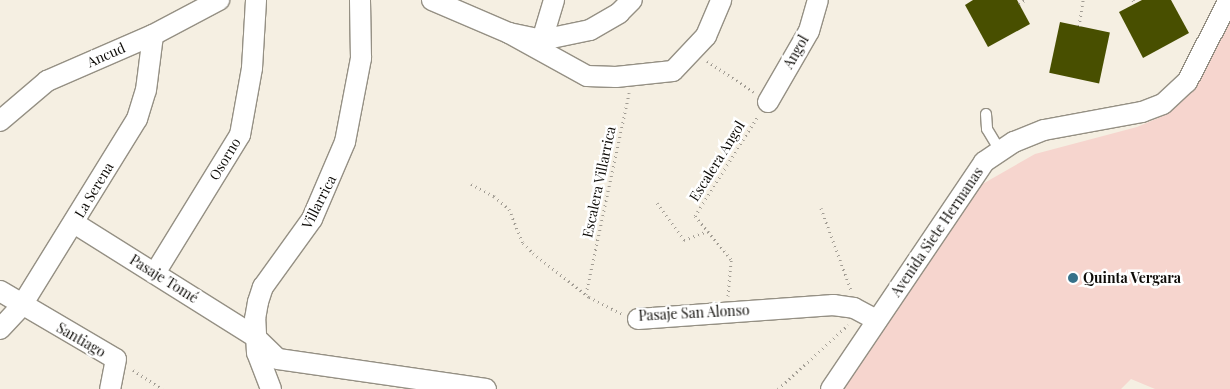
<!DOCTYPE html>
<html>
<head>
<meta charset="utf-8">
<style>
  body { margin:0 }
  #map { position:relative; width:1230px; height:389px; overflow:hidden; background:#f5efe2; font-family:"Playfair Display",serif }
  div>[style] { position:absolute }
  .green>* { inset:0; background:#f6d5ce }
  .building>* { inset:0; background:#484f00; transform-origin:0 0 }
  .path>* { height:3px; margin-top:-1.5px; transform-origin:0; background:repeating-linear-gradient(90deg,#a29d94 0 1px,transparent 0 5px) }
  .roads { filter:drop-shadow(1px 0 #959084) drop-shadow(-1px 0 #959084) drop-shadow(0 1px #959084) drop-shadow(0 -1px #959084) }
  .service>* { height:10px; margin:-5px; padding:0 5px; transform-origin:5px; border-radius:5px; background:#fff }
  .minor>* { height:20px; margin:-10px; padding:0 10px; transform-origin:10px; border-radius:10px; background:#fff }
  .dots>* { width:14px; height:14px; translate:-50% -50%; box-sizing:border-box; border:2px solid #fff; border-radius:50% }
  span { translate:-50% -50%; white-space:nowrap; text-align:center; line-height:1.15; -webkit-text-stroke:5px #fff; paint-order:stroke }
  .street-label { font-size:14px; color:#0e0c08 }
  .poi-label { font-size:14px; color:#0e0c08; font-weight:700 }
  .left { translate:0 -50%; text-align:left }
</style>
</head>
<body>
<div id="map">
  <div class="green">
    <div style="clip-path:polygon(1230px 10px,1230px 389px,1155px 389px,1131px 379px,1121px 389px,841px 389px,979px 186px,1035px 154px,1137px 127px,1163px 116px,1187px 88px)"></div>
  </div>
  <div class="building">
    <div style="clip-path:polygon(973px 0,1017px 0,1030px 24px,988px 47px,965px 5px)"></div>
    <div style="clip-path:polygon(1142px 0,1171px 0,1189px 33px,1143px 58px,1119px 12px)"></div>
    <div style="left:1060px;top:22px;width:51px;height:52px;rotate:12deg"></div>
  </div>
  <div class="path">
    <div style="left:1133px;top:0;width:4px;rotate:63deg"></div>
    <div style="left:1019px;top:4px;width:7px;rotate:-34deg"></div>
    <div style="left:1079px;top:26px;width:26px;rotate:-81deg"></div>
    <div style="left:707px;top:61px;width:56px;rotate:33.4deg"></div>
    <div style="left:471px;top:184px;width:26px;rotate:28deg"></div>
    <div style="left:494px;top:196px;width:20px;rotate:41deg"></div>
    <div style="left:509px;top:209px;width:37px;rotate:68deg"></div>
    <div style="left:523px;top:243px;width:14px;rotate:45deg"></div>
    <div style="left:533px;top:253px;width:71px;rotate:38.2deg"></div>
    <div style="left:589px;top:297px;width:37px;rotate:27deg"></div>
    <div style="left:657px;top:203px;width:46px;rotate:53.9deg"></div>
    <div style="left:684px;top:240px;width:25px;rotate:-21deg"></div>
    <div style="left:821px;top:208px;width:87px;rotate:69.9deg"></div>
    <div style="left:586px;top:294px;width:206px;rotate:-77.9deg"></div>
    <div style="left:728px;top:296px;width:37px;rotate:-85deg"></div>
    <div style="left:731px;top:259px;width:56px;rotate:-129.9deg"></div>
    <div style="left:695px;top:216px;width:118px;rotate:-57.8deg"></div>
    <div style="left:133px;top:370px;width:35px;rotate:33deg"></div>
    <div style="left:778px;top:389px;width:95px;rotate:-42.4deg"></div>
  </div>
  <div class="roads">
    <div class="service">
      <div style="left:986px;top:114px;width:15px;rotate:86deg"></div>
      <div style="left:987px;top:129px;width:26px;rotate:59deg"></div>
    </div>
    <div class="minor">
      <div style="left:432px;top:0;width:84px;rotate:23.2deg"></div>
      <div style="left:509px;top:33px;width:34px;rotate:12deg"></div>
      <div style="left:542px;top:40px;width:49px;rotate:-11.8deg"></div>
      <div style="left:590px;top:30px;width:34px;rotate:-30deg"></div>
      <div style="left:619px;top:13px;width:18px;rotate:-45deg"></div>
      <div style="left:509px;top:33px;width:89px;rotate:28.9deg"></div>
      <div style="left:587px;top:76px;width:29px;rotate:2deg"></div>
      <div style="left:616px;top:77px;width:57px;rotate:-6deg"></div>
      <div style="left:673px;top:71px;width:48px;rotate:-46.7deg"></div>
      <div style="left:706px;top:36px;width:39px;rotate:-67deg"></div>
      <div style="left:542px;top:40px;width:42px;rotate:-73.3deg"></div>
      <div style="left:768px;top:102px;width:82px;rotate:-60deg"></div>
      <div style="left:809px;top:31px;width:32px;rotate:-74deg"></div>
      <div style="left:0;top:121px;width:62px;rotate:-40.4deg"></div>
      <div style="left:47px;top:81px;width:116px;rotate:-23.5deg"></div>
      <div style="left:153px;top:35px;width:75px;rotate:-27.9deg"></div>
      <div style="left:74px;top:223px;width:213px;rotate:32.1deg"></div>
      <div style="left:254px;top:336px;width:33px;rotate:44deg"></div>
      <div style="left:278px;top:359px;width:210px;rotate:8.2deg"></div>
      <div style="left:155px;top:273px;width:162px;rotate:-58.4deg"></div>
      <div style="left:240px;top:135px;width:68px;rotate:-79.8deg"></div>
      <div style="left:252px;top:68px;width:68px;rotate:-86.6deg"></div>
      <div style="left:0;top:291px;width:134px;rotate:30.4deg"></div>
      <div style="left:116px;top:359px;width:31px;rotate:101deg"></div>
      <div style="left:638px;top:319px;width:196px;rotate:-4.1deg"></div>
      <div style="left:833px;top:305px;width:21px;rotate:8deg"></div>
      <div style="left:854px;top:308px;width:26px;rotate:28deg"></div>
      <div style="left:0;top:329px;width:33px;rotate:-47deg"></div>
      <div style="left:22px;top:305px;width:219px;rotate:-58.3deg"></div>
      <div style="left:137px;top:119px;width:30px;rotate:-73deg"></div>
      <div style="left:146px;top:90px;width:55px;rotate:-82.7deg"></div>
      <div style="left:271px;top:389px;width:39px;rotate:-111deg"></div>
      <div style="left:257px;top:353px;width:34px;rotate:-93deg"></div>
      <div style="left:255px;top:319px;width:17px;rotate:-80deg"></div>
      <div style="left:258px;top:302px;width:16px;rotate:-72deg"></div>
      <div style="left:263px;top:287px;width:84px;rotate:-54.2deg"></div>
      <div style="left:312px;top:219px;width:84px;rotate:-66.8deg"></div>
      <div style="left:345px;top:142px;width:86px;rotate:-79.2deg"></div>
      <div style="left:361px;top:58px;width:58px;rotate:-91deg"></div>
      <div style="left:831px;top:389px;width:274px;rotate:-56deg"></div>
      <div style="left:984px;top:162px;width:36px;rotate:-34deg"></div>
      <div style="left:1014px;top:142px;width:32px;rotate:-22deg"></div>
      <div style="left:1044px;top:130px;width:100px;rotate:-10.4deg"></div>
      <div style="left:1142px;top:112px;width:22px;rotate:-21deg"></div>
      <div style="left:1163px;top:104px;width:33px;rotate:-43deg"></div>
      <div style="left:1187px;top:82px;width:92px;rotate:-62.9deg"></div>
    </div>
  </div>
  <div class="dots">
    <div style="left:1073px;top:278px;background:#367189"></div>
  </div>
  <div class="street-label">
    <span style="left:796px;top:52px;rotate:-60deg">Angol</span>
    <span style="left:106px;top:55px;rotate:-24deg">Ancud</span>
    <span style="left:225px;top:159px;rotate:-59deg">Osorno</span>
    <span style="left:717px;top:161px;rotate:-58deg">Escalera Angol</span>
    <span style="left:599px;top:182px;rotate:-78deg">Escalera Villarrica</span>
    <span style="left:94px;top:190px;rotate:-59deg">La Serena</span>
    <span style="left:319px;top:202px;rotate:-63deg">Villarrica</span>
    <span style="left:937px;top:232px;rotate:-56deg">Avenida Siete Hermanas</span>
    <span style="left:164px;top:279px;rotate:32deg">Pasaje Tomé</span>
    <span style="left:694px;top:313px;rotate:-3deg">Pasaje San Alonso</span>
    <span style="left:81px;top:340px;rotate:30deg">Santiago</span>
  </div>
  <div class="poi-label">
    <span class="left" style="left:1083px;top:278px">Quinta Vergara</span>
  </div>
</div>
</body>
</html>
